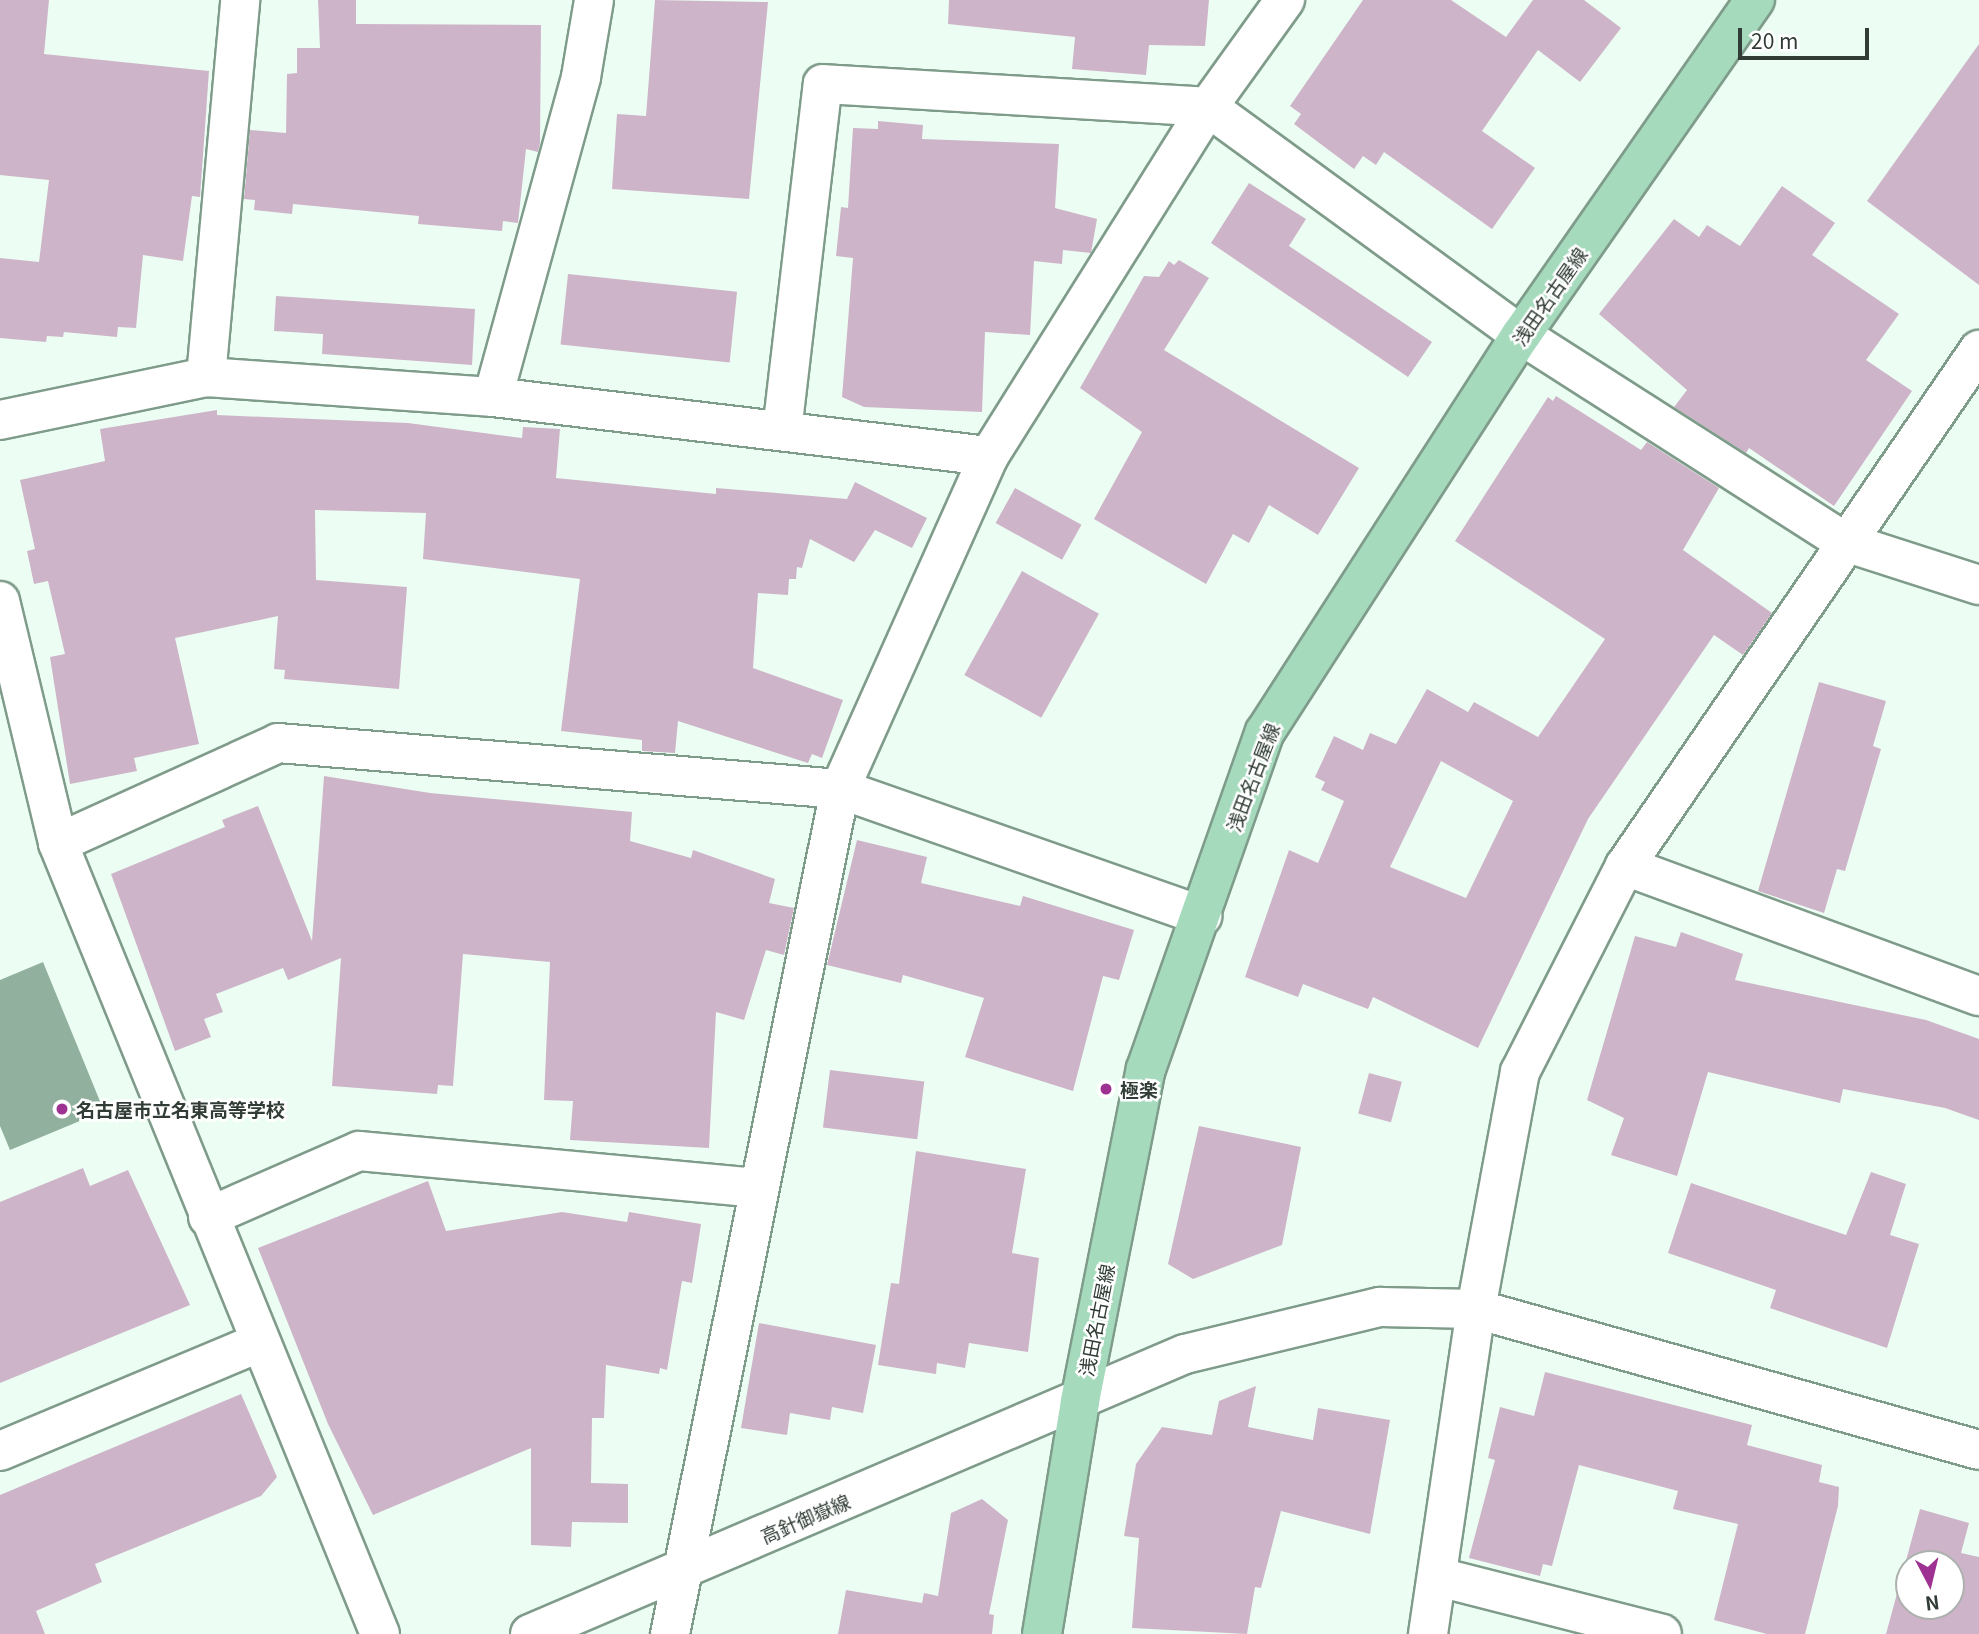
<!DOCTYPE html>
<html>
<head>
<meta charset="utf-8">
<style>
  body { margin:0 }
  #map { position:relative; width:1979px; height:1634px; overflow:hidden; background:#ecfef3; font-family:Georgia,"Noto Sans JP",serif }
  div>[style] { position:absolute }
  .water>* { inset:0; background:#92b09e }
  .building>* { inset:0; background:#ceb4c8; transform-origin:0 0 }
  .roads { filter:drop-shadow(2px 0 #7f9b8a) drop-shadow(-2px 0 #7f9b8a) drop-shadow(0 2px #7f9b8a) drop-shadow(0 -2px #7f9b8a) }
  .minor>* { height:38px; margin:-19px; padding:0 19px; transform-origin:19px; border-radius:19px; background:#fff }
  .major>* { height:38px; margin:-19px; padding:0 19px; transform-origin:19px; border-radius:19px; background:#a5dabd }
  .dots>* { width:19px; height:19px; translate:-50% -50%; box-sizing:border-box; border:4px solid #fff; border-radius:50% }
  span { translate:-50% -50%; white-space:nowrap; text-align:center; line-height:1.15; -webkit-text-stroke:5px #fff; paint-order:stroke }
  .street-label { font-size:19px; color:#303c35 }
  .poi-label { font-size:19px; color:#303c35; font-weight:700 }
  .left { translate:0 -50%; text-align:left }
  .north { position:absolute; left:1895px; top:1550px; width:70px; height:70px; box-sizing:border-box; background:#fff; border:2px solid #acb1ae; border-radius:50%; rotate:173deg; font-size:19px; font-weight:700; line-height:28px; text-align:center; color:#303c35 }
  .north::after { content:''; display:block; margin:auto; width:24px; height:32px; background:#9e3292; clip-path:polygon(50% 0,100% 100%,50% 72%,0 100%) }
  .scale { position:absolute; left:1738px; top:28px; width:131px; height:32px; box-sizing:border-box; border:4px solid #303c35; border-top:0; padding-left:9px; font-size:21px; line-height:24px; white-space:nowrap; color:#303c35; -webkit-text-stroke:5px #fff; paint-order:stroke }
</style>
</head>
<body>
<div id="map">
  <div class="water">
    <div style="clip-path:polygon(43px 962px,104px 1111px,10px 1150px,0 1126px,0 980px)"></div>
  </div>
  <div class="building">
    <div style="clip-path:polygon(0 0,49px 0,44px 54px,209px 71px,200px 197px,192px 196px,183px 261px,143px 255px,136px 328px,118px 327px,117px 337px,64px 332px,63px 337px,47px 336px,46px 342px,0 338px,0 258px,39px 262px,49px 180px,0 175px)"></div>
    <div style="clip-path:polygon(318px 0,356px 0,356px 24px,541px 25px,540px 143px,538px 152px,526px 149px,518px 223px,503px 221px,502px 231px,418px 224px,419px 216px,293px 204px,292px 214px,254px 210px,255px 200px,244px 199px,250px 130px,286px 133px,287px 74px,297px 73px,297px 48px,320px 48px)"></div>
    <div style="clip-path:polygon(655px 0,768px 2px,749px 199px,612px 189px,617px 114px,646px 116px)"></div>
    <div style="clip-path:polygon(949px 0,1209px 0,1205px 46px,1149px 45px,1146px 75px,1072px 69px,1075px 37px,948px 24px)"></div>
    <div style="clip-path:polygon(1363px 0,1451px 0,1506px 37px,1533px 0,1584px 0,1621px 28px,1580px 82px,1538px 50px,1482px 131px,1535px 168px,1492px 229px,1384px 152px,1376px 165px,1363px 156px,1354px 169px,1294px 124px,1301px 114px,1290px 106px)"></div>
    <div style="clip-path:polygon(1979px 44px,1979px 285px,1867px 201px)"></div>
    <div style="clip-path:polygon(878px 121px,923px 125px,922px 139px,1059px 144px,1055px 208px,1097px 219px,1091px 253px,1063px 250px,1062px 264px,1034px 261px,1030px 335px,985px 332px,982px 412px,864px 407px,842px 397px,853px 258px,836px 256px,841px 207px,848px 208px,853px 128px,878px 129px)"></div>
    <div style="clip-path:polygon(1249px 183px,1306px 219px,1289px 246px,1432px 342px,1408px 377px,1211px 243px)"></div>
    <div style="clip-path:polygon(1782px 186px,1835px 223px,1812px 255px,1899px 314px,1866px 360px,1912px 391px,1834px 506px,1749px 448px,1746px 453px,1674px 407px,1687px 390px,1599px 314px,1674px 219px,1699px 237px,1707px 225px,1740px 246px)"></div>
    <div style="clip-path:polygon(1179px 260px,1209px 278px,1164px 350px,1359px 468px,1318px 535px,1269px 505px,1249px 543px,1233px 534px,1206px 584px,1094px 519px,1142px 432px,1080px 388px,1144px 276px,1159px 277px,1169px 261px,1174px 265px)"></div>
    <div style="left:568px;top:274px;width:170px;height:71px;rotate:6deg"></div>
    <div style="clip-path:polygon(276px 296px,475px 309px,472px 365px,322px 354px,323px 334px,274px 331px)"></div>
    <div style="clip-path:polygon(evenodd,1556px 396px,1641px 450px,1647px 442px,1719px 488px,1683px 550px,1772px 613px,1743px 655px,1714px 635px,1588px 819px,1478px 1048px,1373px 997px,1368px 1009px,1303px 984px,1298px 997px,1245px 977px,1289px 850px,1318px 863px,1344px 801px,1321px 790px,1325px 782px,1315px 777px,1334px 736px,1363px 750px,1370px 733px,1396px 744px,1427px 689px,1468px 712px,1474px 702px,1538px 737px,1605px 639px,1455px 541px,1548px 397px,1553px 401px,1556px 396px,1441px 761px,1513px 801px,1466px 898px,1390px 867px,1441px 761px)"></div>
    <div style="clip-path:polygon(217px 410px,217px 415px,408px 423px,522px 438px,523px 427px,560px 429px,556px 478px,716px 494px,716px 488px,847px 499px,855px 482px,927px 518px,912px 548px,875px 530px,854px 562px,810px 539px,802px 568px,797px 567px,796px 579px,789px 579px,788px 595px,758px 593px,753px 668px,843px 700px,822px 758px,812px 754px,808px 763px,678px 721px,675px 753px,642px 751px,642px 740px,561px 731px,580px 579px,423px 559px,426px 513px,315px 510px,316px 580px,407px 587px,399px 689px,284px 679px,285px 670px,274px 669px,278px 616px,175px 638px,199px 744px,134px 758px,137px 771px,70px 784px,50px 657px,65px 654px,48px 581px,34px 584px,27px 551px,35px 549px,20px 480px,105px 461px,100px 429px)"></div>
    <div style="left:1015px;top:488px;width:76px;height:40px;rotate:29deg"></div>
    <div style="left:1022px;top:571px;width:88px;height:119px;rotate:29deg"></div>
    <div style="clip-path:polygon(1819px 682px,1886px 701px,1873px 746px,1881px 749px,1845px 871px,1837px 869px,1824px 913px,1758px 891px)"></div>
    <div style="clip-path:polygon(324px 776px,430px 793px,632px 812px,630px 841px,691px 858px,693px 850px,775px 879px,769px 903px,794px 908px,784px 955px,766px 950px,744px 1020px,716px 1012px,709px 1148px,570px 1140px,573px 1101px,544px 1100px,550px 962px,463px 954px,453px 1086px,438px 1085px,437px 1094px,332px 1086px,341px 958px,288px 980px,283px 968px,216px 994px,223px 1012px,204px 1019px,211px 1037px,175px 1051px,111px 874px,225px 827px,222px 820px,258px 806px,312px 941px)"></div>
    <div style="clip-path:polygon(857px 840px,927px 857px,921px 883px,1020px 906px,1023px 896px,1134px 930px,1119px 980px,1103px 976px,1073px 1091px,965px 1057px,984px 998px,903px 975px,901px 983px,827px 965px)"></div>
    <div style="clip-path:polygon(1681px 932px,1743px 954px,1735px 980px,1926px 1020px,1979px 1039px,1979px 1120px,1945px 1108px,1843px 1089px,1840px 1103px,1708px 1072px,1677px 1176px,1611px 1155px,1624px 1118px,1587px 1100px,1635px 936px,1676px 947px)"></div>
    <div style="left:830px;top:1070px;width:95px;height:58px;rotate:7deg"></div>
    <div style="left:1369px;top:1073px;width:34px;height:42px;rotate:15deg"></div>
    <div style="clip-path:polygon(1199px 1126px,1301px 1147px,1282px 1245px,1193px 1279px,1168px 1264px)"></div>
    <div style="clip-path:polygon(916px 1151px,1026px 1169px,1012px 1253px,1039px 1258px,1028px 1352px,969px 1343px,965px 1368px,937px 1363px,936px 1374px,878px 1365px,891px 1283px,899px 1284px)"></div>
    <div style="clip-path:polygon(83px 1168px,90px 1186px,128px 1170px,190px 1305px,0 1383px,0 1202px)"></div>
    <div style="clip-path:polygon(1871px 1172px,1906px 1184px,1890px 1235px,1919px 1244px,1887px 1348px,1770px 1308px,1776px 1290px,1668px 1253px,1691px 1183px,1846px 1235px)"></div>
    <div style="clip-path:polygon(428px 1181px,446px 1231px,562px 1212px,627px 1222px,629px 1212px,701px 1224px,692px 1283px,682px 1281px,667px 1370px,660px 1368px,659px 1374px,606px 1365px,604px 1418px,592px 1418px,591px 1483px,628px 1484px,628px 1523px,572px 1522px,571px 1547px,531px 1545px,531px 1448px,373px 1515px,328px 1424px,258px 1248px)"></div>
    <div style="clip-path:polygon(759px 1323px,876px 1345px,863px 1413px,832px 1407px,830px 1420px,790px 1413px,787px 1435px,741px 1428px)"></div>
    <div style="clip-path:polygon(1545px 1372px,1752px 1425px,1747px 1445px,1822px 1465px,1819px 1482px,1839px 1487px,1838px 1506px,1805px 1634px,1767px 1634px,1714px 1620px,1738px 1524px,1673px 1509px,1678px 1491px,1579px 1465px,1552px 1566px,1543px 1564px,1540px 1576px,1469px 1558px,1495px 1460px,1488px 1458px,1500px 1407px,1534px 1416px)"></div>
    <div style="clip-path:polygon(1256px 1386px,1248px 1427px,1313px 1440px,1318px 1408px,1390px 1420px,1370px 1534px,1281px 1511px,1261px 1588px,1255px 1587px,1247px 1634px,1132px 1628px,1139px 1538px,1124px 1536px,1136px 1464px,1162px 1427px,1212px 1435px,1219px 1401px)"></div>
    <div style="clip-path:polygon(241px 1394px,277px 1477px,261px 1496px,95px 1564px,102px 1582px,36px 1611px,45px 1634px,0 1634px,0 1495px)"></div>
    <div style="clip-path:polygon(982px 1499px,1008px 1520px,989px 1614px,994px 1615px,992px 1634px,838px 1634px,846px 1590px,922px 1603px,924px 1593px,938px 1596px,951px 1513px)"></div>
    <div style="clip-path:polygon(evenodd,1920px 1509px,1969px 1523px,1961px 1553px,1979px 1557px,1979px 1634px,1886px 1634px,1920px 1509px,1909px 1564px,1951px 1564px,1951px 1606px,1909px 1606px,1909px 1564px)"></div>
  </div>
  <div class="roads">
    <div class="minor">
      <div style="left:206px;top:377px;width:379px;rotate:-84.8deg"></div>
      <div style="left:493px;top:397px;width:332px;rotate:-74.6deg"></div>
      <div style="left:581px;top:77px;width:78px;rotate:-80.4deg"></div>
      <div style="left:0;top:420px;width:210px;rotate:-11.8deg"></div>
      <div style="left:206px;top:377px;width:288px;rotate:4deg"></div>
      <div style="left:493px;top:397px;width:499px;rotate:6.8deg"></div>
      <div style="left:782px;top:431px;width:349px;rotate:-83.3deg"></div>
      <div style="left:823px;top:84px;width:386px;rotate:3.4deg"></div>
      <div style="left:1208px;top:107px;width:387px;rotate:36.1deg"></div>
      <div style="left:1521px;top:335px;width:384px;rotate:32.6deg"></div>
      <div style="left:1845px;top:542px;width:141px;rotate:17.8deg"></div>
      <div style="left:0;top:601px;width:249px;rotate:76.5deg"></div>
      <div style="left:58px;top:843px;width:854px;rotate:67.85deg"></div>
      <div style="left:58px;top:843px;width:242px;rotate:-24.4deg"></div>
      <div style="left:278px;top:743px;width:564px;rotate:4.68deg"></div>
      <div style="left:840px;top:789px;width:384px;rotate:19.3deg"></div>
      <div style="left:1625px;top:866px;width:377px;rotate:20.2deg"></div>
      <div style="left:208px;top:1217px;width:165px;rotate:-23.6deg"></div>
      <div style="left:359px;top:1151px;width:402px;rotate:5.3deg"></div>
      <div style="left:0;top:1451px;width:282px;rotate:-22.7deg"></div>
      <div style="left:1439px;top:1577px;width:230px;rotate:14.3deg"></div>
      <div style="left:530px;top:1634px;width:712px;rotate:-23.15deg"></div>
      <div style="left:1185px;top:1354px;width:201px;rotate:-13.6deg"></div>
      <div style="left:1380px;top:1307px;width:96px;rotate:1.2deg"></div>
      <div style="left:1476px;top:1309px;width:522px;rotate:15.66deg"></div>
      <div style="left:670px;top:1634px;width:862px;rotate:-78.62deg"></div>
      <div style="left:840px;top:789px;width:365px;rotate:-65.9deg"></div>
      <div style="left:989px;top:456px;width:412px;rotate:-57.9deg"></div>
      <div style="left:1208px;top:107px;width:132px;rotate:-54.3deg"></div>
      <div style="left:1428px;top:1634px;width:329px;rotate:-81.6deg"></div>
      <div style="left:1476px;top:1309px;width:241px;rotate:-79.5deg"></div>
      <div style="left:1520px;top:1072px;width:231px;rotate:-63deg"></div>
      <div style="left:1625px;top:866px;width:626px;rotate:-55.55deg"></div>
    </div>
    <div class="major">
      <div style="left:1042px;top:1634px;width:236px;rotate:-80.7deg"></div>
      <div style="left:1080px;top:1401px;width:338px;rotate:-78.8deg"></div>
      <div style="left:1146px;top:1069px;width:357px;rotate:-70.6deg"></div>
      <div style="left:1265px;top:732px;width:472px;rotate:-57.2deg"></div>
      <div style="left:1521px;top:335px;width:409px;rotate:-55.1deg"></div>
    </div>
  </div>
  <div class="dots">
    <div style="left:1106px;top:1089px;background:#9e3292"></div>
    <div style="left:62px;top:1109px;background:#9e3292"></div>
  </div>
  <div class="street-label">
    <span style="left:1549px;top:296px;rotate:-55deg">浅田名古屋線</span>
    <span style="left:1252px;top:777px;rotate:-69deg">浅田名古屋線</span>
    <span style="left:1096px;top:1320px;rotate:-79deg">浅田名古屋線</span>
    <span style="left:805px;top:1518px;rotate:-23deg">高針御嶽線</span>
  </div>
  <div class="poi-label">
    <span class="left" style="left:1120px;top:1089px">極楽</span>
    <span class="left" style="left:76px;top:1109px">名古屋市立名東高等学校</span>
  </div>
  <div class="north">N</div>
  <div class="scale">20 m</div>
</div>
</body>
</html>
